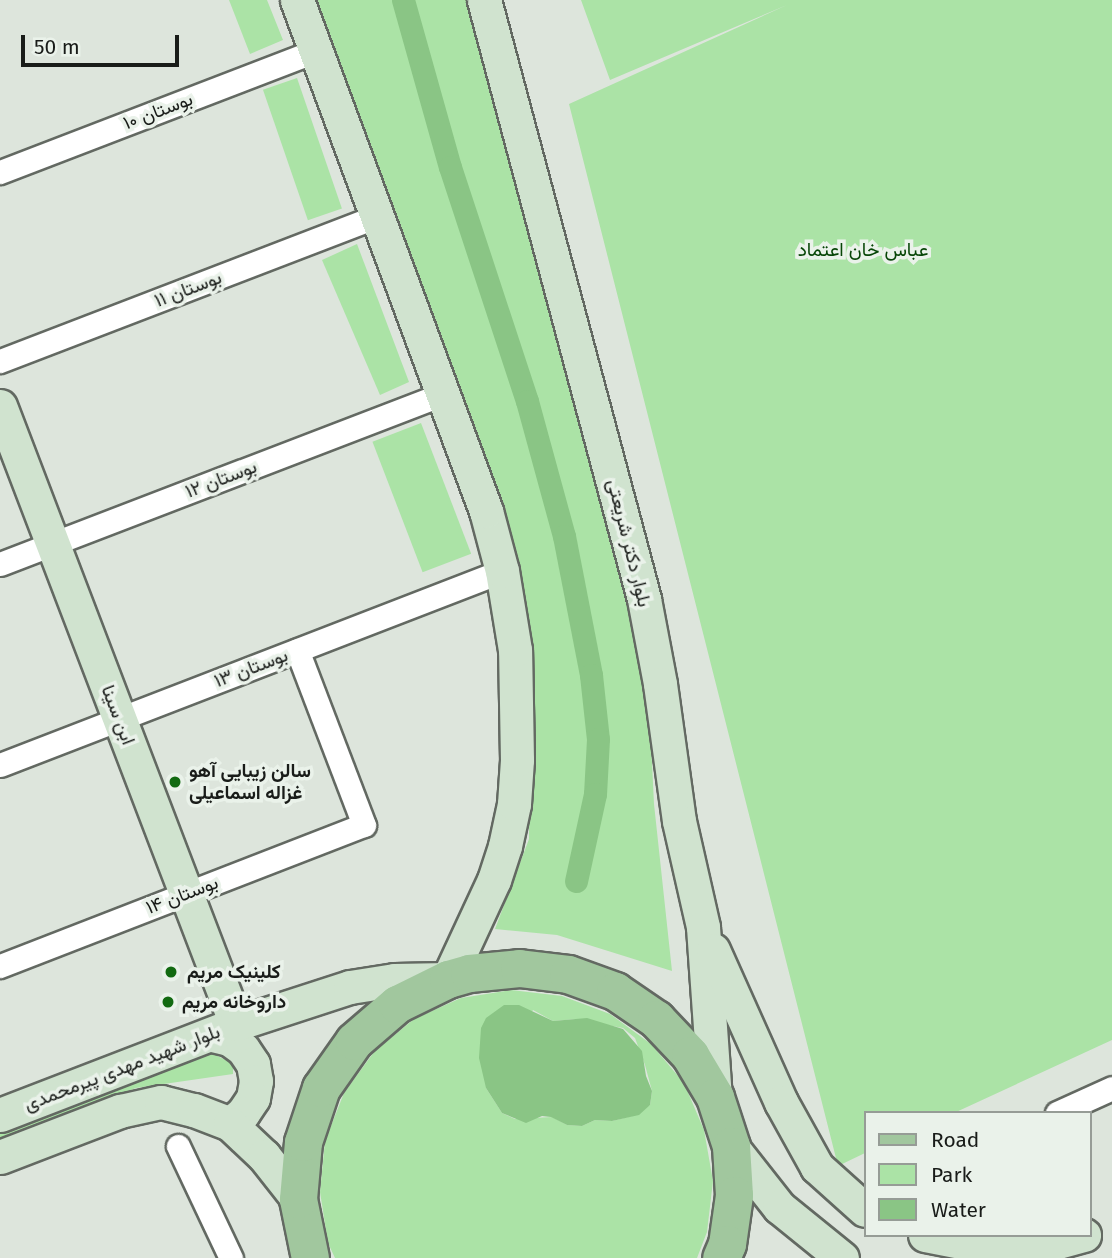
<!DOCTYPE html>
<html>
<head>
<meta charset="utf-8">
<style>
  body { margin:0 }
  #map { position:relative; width:1112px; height:1258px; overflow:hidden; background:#dde5dc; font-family:"Fira Sans",Vazirmatn,sans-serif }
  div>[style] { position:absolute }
  .green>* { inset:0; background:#abe3a6; transform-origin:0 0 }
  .water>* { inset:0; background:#8ac585 }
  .canal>* { height:23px; margin:-11.5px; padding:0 11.5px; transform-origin:11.5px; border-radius:11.5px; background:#8ac585 }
  .roads { filter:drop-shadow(2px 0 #636962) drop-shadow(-2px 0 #636962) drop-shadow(0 2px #636962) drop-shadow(0 -2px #636962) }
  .street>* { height:23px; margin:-11.5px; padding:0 11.5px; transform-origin:11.5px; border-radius:11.5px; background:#fff }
  .secondary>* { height:33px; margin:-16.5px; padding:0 16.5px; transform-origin:16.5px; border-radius:16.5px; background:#d0e3cf }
  .primary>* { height:37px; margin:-18.5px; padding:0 18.5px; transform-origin:18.5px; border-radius:18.5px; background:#a1c79e }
  .dots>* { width:19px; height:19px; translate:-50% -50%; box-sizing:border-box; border:4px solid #eaf2ea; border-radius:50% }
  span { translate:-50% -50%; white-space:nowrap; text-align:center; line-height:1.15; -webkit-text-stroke:7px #eaf2ea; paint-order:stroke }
  .street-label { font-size:19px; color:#191c19 }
  .park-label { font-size:19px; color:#074607 }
  .poi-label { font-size:19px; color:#191c19; font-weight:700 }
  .left { translate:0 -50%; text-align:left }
  .legend { position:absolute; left:864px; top:1111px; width:228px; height:126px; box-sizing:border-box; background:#eaf2ea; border:2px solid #969c96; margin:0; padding:9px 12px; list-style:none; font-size:21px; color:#191c19 }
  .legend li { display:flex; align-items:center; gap:14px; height:35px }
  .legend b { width:35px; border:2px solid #969c96 }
  .scale { position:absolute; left:21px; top:35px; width:158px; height:32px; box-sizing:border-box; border:4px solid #191c19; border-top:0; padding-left:9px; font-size:21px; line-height:24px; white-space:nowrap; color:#191c19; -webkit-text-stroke:5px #eaf2ea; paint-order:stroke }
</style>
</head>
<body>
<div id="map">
  <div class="green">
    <div style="clip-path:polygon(229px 0,267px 0,283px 40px,250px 54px)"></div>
    <div style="clip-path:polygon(312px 0,469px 0,631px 609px,649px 700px,654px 804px,672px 971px,557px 935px,495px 929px,529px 839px,530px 653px)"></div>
    <div style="clip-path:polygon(581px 0,1112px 0,1112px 1040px,954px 1113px,865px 1113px,865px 1153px,838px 1166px,569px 104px,787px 5px,610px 80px)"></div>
    <div style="left:297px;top:78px;width:138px;height:36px;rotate:71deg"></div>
    <div style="clip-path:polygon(357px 244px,409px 382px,380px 395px,322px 260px)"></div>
    <div style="left:421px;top:423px;width:140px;height:52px;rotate:69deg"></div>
    <div style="clip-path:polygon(evenodd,511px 990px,562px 996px,610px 1014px,651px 1044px,684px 1083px,704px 1130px,713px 1181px,707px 1232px,697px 1258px,335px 1258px,328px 1243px,320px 1192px,325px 1141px,344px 1093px,374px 1052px,414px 1019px,461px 998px,511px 990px,533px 1010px,553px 1021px,576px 1019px,623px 1028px,635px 1038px,645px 1065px,652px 1091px,650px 1105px,632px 1116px,612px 1121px,595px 1120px,582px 1126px,567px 1125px,552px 1117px,515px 1119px,502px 1113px,486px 1088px,533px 1010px)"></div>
    <div style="clip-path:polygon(212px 1053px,233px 1064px,233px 1074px,136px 1088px,0 1140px,0 1133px)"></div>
  </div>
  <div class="water">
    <div style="clip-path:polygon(504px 1005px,519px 1005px,553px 1021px,587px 1018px,623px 1029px,642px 1051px,646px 1076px,652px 1091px,650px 1105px,639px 1115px,612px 1121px,595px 1120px,582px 1126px,567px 1125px,551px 1117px,542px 1116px,526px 1123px,502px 1113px,486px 1088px,479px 1058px,481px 1028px,486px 1018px)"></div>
  </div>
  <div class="canal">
    <div style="left:403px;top:0;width:173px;rotate:74.3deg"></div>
    <div style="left:450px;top:167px;width:246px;rotate:71.8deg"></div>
    <div style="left:527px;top:401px;width:140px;rotate:74.7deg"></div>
    <div style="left:564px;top:536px;width:142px;rotate:79deg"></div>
    <div style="left:591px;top:675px;width:64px;rotate:83.8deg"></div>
    <div style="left:598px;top:739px;width:55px;rotate:93.1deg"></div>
    <div style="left:595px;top:794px;width:89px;rotate:102.3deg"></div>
  </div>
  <div class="roads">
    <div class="street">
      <div style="left:0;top:172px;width:337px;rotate:-21deg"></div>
      <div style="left:0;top:361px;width:404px;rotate:-21deg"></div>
      <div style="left:0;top:564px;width:474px;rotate:-21deg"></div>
      <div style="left:0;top:765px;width:538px;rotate:-21.13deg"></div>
      <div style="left:0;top:966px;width:390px;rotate:-21.2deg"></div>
      <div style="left:364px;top:825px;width:187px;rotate:-110.9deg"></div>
      <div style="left:1057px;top:1113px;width:60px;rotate:-24.4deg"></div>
      <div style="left:178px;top:1146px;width:124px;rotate:64.7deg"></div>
    </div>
    <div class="secondary">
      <div style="left:484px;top:0;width:620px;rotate:75.04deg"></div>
      <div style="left:644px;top:599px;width:86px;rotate:79.3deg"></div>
      <div style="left:660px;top:684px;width:138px;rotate:82.1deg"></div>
      <div style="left:679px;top:821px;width:109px;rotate:77.2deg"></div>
      <div style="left:703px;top:927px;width:170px;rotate:86deg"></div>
      <div style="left:0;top:406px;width:662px;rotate:69.1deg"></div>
      <div style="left:713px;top:950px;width:167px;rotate:65.9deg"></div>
      <div style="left:781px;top:1102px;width:74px;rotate:61deg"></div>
      <div style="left:817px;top:1167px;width:64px;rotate:41.9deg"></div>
      <div style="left:212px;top:1035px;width:17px;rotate:13deg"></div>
      <div style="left:229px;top:1039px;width:17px;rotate:36deg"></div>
      <div style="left:243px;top:1049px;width:18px;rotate:56deg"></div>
      <div style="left:253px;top:1064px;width:17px;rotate:80deg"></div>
      <div style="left:256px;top:1081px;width:17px;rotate:100deg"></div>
      <div style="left:253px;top:1098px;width:18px;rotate:124deg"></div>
      <div style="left:243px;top:1113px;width:17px;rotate:140deg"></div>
      <div style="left:0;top:1115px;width:253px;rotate:-21.1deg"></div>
      <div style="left:236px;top:1024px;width:120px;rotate:-18deg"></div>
      <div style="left:350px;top:987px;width:45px;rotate:-9deg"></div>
      <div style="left:394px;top:980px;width:54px;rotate:-1.1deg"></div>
      <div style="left:448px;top:979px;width:109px;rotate:-65.1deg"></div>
      <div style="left:494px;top:880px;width:36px;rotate:-72deg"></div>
      <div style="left:505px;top:846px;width:43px;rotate:-77.9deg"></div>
      <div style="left:514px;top:804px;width:44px;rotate:-86.1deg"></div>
      <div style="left:517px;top:760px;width:110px;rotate:-91deg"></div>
      <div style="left:515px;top:650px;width:80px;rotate:-99.3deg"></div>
      <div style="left:502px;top:571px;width:62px;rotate:-104.9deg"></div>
      <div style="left:486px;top:511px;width:545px;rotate:-110.3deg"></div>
      <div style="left:731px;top:1146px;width:78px;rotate:51.8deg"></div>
      <div style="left:779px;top:1207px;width:81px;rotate:39deg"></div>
      <div style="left:0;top:1157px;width:129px;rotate:-21deg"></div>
      <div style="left:120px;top:1111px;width:42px;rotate:-12.4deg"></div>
      <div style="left:161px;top:1102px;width:34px;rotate:14deg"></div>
      <div style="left:194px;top:1110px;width:39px;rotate:21deg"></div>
      <div style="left:230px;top:1124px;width:47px;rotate:43.3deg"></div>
      <div style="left:264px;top:1156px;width:55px;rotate:51.7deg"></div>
      <div style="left:925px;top:1235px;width:47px;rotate:11.1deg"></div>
      <div style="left:971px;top:1244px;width:83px"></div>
      <div style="left:1032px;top:1249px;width:54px;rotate:-15.1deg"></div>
    </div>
    <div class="primary">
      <div style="left:310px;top:1258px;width:60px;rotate:-101.5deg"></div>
      <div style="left:298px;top:1199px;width:57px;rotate:-85deg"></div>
      <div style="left:303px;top:1142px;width:57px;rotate:-71.6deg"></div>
      <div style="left:321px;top:1088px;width:57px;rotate:-54.9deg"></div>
      <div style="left:354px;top:1041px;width:57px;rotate:-40.7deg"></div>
      <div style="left:397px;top:1004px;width:57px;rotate:-26.1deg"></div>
      <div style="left:448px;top:979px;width:22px;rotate:-16deg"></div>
      <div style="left:469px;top:973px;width:50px;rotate:-5.7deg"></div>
      <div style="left:519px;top:968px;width:49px;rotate:7deg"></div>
      <div style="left:568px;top:974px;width:50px;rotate:19.9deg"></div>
      <div style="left:615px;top:991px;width:50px;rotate:34.3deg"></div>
      <div style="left:656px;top:1019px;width:50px;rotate:46.6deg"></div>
      <div style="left:690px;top:1055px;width:49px;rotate:59.2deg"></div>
      <div style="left:715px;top:1097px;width:52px;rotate:71.9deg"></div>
      <div style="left:731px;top:1146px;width:49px;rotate:86.5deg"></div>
      <div style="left:734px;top:1195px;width:49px;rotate:98.1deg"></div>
      <div style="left:727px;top:1244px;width:15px;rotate:113deg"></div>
    </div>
  </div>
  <div class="dots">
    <div style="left:175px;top:782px;background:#126a11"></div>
    <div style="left:171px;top:972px;background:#126a11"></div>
    <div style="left:168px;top:1002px;background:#126a11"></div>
  </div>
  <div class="street-label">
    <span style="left:158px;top:111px;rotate:-21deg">بوستان ۱۰</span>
    <span style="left:188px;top:289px;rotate:-21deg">بوستان ۱۱</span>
    <span style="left:221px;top:479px;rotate:-21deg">بوستان ۱۲</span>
    <span style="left:629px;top:543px;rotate:76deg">بلوار دکتر شریعتی</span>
    <span style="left:251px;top:668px;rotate:-21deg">بوستان ۱۳</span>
    <span style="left:118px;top:715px;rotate:69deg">ابن سینا</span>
    <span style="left:182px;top:895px;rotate:-21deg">بوستان ۱۴</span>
    <span style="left:122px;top:1068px;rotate:-21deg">بلوار شهید مهدی پیرمحمدی</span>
  </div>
  <div class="park-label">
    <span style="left:863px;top:250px">عباس خان اعتماد</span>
  </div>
  <div class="poi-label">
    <span class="left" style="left:189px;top:782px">سالن زیبایی آهو<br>غزاله اسماعیلی</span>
    <span class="left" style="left:187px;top:972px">کلینیک مریم</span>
    <span class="left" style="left:182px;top:1002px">داروخانه مریم</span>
  </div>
  <ul class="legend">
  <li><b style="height:9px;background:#a1c79e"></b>Road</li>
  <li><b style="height:19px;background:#abe3a6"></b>Park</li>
  <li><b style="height:19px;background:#8ac585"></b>Water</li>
  </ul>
  <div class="scale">50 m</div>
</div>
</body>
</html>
